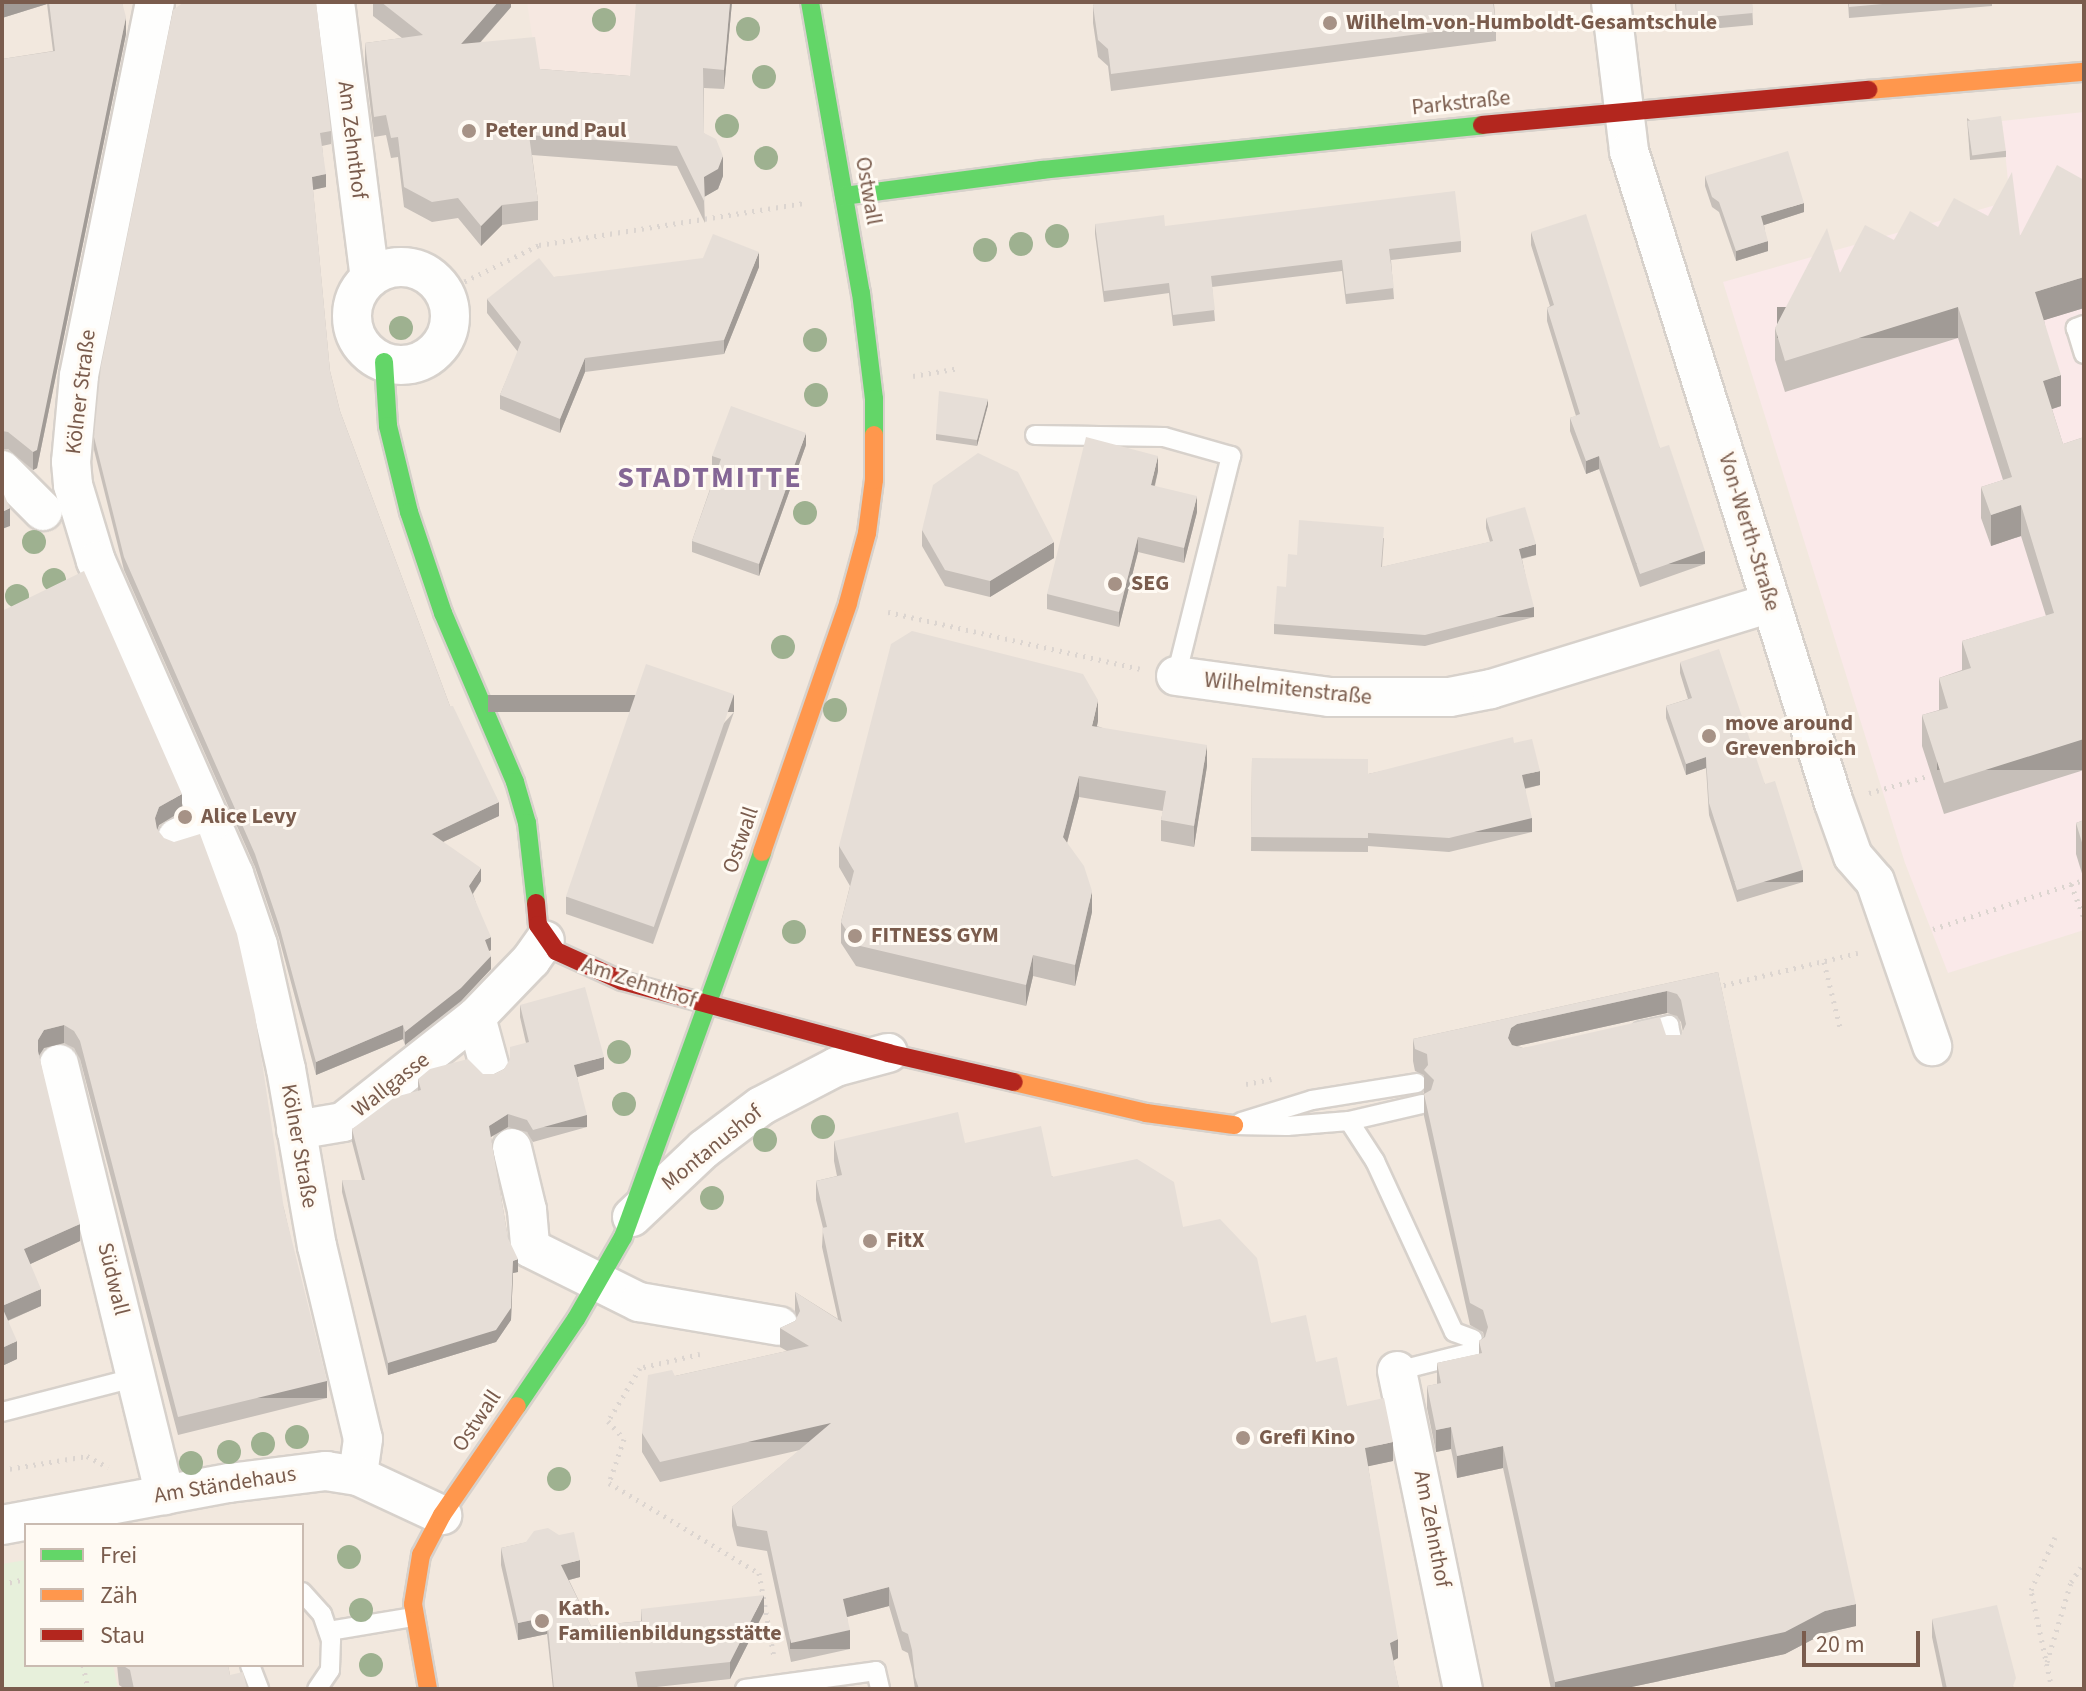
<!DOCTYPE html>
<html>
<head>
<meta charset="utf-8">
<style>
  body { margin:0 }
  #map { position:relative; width:2086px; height:1691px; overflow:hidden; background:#f9f5f0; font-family:"Source Sans 3",sans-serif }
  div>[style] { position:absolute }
  .residential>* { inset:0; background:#f2e8de }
  .commercial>* { inset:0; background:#f6e8e1 }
  .medical>* { inset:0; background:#fae9e9 }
  .green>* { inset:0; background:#e7f0db }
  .path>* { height:5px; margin-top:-2.5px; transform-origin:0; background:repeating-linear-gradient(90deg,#dcd5d0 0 2px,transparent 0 8px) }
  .roads { filter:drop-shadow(2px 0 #d7d1cb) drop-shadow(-2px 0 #d7d1cb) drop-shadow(0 2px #d7d1cb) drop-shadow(0 -2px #d7d1cb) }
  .lane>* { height:18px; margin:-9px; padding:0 9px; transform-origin:9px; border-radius:9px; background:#fefefd }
  .street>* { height:38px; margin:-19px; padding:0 19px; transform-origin:19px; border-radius:19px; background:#fefefd }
  .street>.ring { margin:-19px; padding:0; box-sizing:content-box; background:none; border:38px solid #fefefd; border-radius:50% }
  .fast>* { height:18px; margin:-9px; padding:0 9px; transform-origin:9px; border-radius:9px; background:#63d668 }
  .slow>* { height:18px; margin:-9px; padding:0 9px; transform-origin:9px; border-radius:9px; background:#ff974d }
  .jam>* { height:18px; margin:-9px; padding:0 9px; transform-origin:9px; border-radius:9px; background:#b3261e }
  .trees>* { width:24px; height:24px; margin:-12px; border-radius:50%; background:#9eb190 }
  .wall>* { inset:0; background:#c6bfb9 }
  .shaded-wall>* { inset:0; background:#a19b96; transform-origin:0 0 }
  .building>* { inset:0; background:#e6ded7; transform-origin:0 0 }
  .dots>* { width:22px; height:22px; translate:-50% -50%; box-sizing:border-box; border:4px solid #fffaf3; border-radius:50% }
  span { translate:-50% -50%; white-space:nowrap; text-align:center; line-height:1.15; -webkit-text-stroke:6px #fffaf3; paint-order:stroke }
  .poi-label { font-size:22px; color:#7a5c4d; font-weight:700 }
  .left { translate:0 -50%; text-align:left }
  .street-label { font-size:22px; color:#7a5c4d }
  .district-label { font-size:30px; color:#846695; font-weight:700; letter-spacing:2px }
  .frame { position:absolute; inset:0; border:4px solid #7a5c4d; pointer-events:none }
  .legend { position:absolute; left:24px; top:1523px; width:280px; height:144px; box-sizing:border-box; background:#fffaf3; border:2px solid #cabbb1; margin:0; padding:10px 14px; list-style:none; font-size:24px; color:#7a5c4d }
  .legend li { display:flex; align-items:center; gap:16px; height:40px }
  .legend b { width:40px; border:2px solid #cabbb1 }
  .scale { position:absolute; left:1802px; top:1631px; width:118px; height:36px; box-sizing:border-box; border:4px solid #7a5c4d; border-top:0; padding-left:10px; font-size:24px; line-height:28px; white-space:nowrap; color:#7a5c4d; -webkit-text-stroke:6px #fffaf3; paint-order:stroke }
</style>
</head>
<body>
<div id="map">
  <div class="residential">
    <div style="clip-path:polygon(evenodd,2px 2px,2084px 2px,2084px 1689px,2px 1689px,2px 2px,26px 1525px,302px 1525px,302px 1665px,26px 1665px,26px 1525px)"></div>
  </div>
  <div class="commercial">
    <div style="clip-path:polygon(527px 2px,638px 2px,631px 80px,540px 89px)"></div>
  </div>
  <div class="medical">
    <div style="clip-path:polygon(2084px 112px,2084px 930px,1948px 973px,1905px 863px,1723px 282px,2010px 201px,2002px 121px)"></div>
  </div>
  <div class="green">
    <div style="clip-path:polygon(26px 1560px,26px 1665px,113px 1665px,118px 1689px,2px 1689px,2px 1564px)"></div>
  </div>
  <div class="path">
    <div style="left:443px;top:292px;width:107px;rotate:-26.1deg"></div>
    <div style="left:539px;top:245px;width:268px;rotate:-9deg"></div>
    <div style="left:913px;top:376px;width:47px;rotate:-9.9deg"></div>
    <div style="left:888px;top:612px;width:258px;rotate:12.7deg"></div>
    <div style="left:1869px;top:793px;width:61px;rotate:-16.1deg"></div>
    <div style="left:2071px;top:884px;width:36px;rotate:69deg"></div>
    <div style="left:1933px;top:929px;width:159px;rotate:-18deg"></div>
    <div style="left:1824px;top:962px;width:71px;rotate:76.2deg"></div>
    <div style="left:1716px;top:987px;width:146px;rotate:-13.5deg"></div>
    <div style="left:1246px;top:1084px;width:26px;rotate:-11deg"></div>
    <div style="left:700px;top:1354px;width:62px;rotate:166.9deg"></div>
    <div style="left:640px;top:1368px;width:62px;rotate:121.1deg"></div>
    <div style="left:608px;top:1421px;width:24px;rotate:48deg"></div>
    <div style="left:624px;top:1439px;width:46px;rotate:108.8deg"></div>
    <div style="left:609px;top:1483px;width:175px;rotate:31deg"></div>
    <div style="left:759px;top:1573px;width:85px;rotate:79.9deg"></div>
    <div style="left:2px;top:1470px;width:86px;rotate:-9.4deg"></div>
    <div style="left:87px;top:1456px;width:24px;rotate:28deg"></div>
    <div style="left:2px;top:1584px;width:25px;rotate:-12deg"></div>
    <div style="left:2047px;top:1662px;width:84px;rotate:-73.3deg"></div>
    <div style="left:2071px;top:1582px;width:23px;rotate:-56deg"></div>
    <div style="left:83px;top:1665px;width:25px;rotate:78deg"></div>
    <div style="left:2052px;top:1689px;width:101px;rotate:-102deg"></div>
    <div style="left:2031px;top:1590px;width:58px;rotate:-65.6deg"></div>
  </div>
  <div class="roads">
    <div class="lane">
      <div style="left:2084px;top:325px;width:9px;rotate:159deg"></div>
      <div style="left:2076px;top:328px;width:27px;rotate:73deg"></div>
      <div style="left:1035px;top:435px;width:129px;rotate:0.9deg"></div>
      <div style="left:1164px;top:437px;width:70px;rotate:15.8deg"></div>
      <div style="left:1231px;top:456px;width:227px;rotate:104deg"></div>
      <div style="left:1641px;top:1031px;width:29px;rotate:-12deg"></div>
      <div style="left:1669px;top:1025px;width:24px;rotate:78deg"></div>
      <div style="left:1349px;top:1121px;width:75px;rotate:-13.1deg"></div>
      <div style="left:1241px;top:1122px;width:74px;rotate:-17.2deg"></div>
      <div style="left:1312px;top:1100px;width:106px;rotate:-9.2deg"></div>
      <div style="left:1234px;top:1125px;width:53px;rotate:1.1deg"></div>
      <div style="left:1287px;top:1126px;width:62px;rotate:-4.6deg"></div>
      <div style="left:1349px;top:1121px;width:48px;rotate:57deg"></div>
      <div style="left:1375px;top:1161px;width:188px;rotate:65.2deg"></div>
      <div style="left:1454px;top:1332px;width:20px;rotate:20deg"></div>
      <div style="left:1397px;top:1371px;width:81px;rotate:-14.2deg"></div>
      <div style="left:2px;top:1412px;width:139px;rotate:-14.5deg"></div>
      <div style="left:302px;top:1592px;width:30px;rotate:48deg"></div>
      <div style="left:322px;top:1614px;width:28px;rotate:71deg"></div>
      <div style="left:331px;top:1640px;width:30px;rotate:92deg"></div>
      <div style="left:330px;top:1670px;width:23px;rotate:124deg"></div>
      <div style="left:329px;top:1631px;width:86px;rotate:-9.4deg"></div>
      <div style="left:250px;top:1665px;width:26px;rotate:69deg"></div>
      <div style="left:745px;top:1689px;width:132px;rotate:-7.8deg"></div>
      <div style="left:876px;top:1671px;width:18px;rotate:77deg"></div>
    </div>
    <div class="street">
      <div style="left:155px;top:2px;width:382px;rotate:101.5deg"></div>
      <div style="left:79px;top:376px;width:86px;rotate:95.3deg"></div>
      <div style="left:71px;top:462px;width:23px;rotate:85deg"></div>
      <div style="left:73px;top:485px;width:79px;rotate:73.2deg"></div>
      <div style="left:96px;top:561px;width:342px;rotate:66.2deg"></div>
      <div style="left:234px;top:874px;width:75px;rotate:71.3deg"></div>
      <div style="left:258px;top:945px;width:127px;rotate:77.3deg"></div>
      <div style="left:286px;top:1069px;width:180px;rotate:80.1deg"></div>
      <div style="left:317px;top:1246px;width:198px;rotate:76.6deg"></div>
      <div style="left:363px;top:1439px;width:37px;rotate:98deg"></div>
      <div style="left:335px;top:2px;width:278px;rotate:82.8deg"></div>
      <div style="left:1611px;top:2px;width:150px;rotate:83.1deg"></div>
      <div style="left:1629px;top:151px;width:683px;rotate:72.55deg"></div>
      <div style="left:1834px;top:803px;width:56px;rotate:70.3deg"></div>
      <div style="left:1853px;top:856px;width:33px;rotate:49deg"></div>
      <div style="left:1875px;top:881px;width:175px;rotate:70.9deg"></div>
      <div class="ring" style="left:352px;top:267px;width:60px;height:60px"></div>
      <div style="left:2px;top:470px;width:58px;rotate:45deg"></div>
      <div style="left:1176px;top:676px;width:154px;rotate:7.8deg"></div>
      <div style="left:1329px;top:697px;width:121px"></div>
      <div style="left:1450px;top:697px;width:42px;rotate:-11deg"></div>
      <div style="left:1491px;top:689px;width:293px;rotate:-17.1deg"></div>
      <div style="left:177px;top:838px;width:38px;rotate:-25deg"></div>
      <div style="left:476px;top:1017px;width:50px;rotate:74.8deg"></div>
      <div style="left:59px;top:1064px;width:444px;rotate:76.2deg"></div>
      <div style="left:296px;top:1130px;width:48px;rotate:-9.7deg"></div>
      <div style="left:343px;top:1122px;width:169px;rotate:-38.3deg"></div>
      <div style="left:476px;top:1017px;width:79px;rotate:-46deg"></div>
      <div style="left:531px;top:960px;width:24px;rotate:-55deg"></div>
      <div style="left:512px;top:1148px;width:64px;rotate:76.4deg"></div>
      <div style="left:527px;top:1210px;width:38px;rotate:85deg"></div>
      <div style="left:530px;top:1248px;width:122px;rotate:26.4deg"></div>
      <div style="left:639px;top:1302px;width:142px;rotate:9.7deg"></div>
      <div style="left:632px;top:1217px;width:99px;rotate:-43.4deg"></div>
      <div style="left:704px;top:1149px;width:71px;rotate:-37deg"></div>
      <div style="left:761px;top:1106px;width:85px;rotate:-27.5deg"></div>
      <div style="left:836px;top:1067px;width:54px;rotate:-15.1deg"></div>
      <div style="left:1397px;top:1371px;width:325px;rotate:78.3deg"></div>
      <div style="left:2px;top:1525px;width:231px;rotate:-10.5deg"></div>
      <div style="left:229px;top:1483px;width:98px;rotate:-7.1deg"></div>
      <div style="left:326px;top:1471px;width:32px;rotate:9deg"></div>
      <div style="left:358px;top:1476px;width:93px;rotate:24.9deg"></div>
    </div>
    <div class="fast">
      <div style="left:810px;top:2px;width:295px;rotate:80.1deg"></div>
      <div style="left:861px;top:293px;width:107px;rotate:83deg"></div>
      <div style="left:874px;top:399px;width:36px;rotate:90deg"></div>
      <div style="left:844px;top:196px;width:200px;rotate:-7.5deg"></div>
      <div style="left:1042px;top:170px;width:442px;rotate:-5.8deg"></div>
      <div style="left:384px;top:362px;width:64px;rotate:86.4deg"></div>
      <div style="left:388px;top:426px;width:89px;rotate:76.3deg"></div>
      <div style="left:409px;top:512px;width:107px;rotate:71.4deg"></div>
      <div style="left:443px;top:613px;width:184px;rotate:66.9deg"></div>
      <div style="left:515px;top:782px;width:43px;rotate:73.7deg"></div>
      <div style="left:527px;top:823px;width:81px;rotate:83.6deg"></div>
      <div style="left:517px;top:1406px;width:105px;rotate:-55.9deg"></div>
      <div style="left:576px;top:1319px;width:95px;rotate:-60.2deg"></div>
      <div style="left:623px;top:1237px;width:409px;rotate:-70.1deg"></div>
    </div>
    <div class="slow">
      <div style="left:1868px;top:90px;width:217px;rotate:-4.8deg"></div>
      <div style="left:762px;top:852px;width:263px;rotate:-70.9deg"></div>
      <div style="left:848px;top:603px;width:73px;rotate:-74.8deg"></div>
      <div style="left:867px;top:533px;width:53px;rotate:-82.5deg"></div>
      <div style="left:874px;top:480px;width:45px;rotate:-90deg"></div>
      <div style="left:1014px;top:1082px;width:136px;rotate:13.2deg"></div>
      <div style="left:1146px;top:1113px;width:89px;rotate:7.8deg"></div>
      <div style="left:428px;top:1689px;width:86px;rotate:-100deg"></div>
      <div style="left:413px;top:1604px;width:50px;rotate:-80.7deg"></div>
      <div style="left:421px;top:1555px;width:45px;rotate:-62.3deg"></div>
      <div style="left:442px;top:1515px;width:132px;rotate:-55.5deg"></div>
    </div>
    <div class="jam">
      <div style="left:1482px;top:125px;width:388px;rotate:-5.2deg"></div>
      <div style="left:536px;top:903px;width:22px;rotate:85deg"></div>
      <div style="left:538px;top:925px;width:32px;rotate:55deg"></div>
      <div style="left:556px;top:951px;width:72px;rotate:24.4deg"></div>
      <div style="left:622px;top:981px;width:276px;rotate:15.1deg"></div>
      <div style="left:888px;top:1053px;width:129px;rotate:13deg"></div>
    </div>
  </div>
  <div class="trees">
    <div style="left:604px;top:20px"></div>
    <div style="left:748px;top:29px"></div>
    <div style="left:764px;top:77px"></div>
    <div style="left:727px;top:126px"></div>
    <div style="left:766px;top:158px"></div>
    <div style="left:1057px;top:236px"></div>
    <div style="left:1021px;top:244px"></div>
    <div style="left:985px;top:250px"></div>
    <div style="left:401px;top:328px"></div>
    <div style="left:815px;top:340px"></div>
    <div style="left:816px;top:395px"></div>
    <div style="left:805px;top:513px"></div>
    <div style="left:34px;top:542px"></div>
    <div style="left:54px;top:580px"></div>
    <div style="left:17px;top:596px"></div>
    <div style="left:783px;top:647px"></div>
    <div style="left:835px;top:710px"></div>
    <div style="left:794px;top:932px"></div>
    <div style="left:619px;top:1052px"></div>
    <div style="left:624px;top:1104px"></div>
    <div style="left:823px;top:1127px"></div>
    <div style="left:765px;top:1140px"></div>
    <div style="left:712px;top:1198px"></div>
    <div style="left:297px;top:1437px"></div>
    <div style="left:263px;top:1444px"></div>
    <div style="left:229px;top:1452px"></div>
    <div style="left:191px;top:1463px"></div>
    <div style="left:559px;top:1479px"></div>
    <div style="left:349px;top:1557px"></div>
    <div style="left:361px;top:1610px"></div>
    <div style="left:371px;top:1665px"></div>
  </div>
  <div class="wall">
    <div style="clip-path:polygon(2px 2px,122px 2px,126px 34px,37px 468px,33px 470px,8px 449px,2px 449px,2px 59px,53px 51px,47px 4px,2px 18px)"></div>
    <div style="clip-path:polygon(373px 2px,511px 2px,511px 7px,480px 43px,540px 69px,630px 76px,732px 2px,724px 89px,704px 88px,704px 133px,723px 176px,718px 189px,704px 197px,705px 223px,677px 166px,532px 155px,538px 201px,538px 220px,502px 225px,481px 246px,458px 218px,432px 222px,404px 207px,398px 157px,391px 158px,386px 135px,374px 137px,365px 63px,365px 43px,402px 38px,373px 16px)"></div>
    <div style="clip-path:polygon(1095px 2px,1509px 2px,1494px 4px,1496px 24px,1496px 41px,1111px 91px,1108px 66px,1098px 57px,1093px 23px,1093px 6px)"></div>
    <div style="clip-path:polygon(1675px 2px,1752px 2px,1753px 25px,1677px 32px)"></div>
    <div style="clip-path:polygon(1848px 2px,1992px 2px,1992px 6px,1849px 18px)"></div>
    <div style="clip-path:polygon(173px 10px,331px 131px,331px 144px,322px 146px,326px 187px,313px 190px,330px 371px,340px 411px,450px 706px,499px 816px,443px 842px,481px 881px,473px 894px,491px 950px,489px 951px,491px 969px,461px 1001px,405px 1045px,403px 1039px,316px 1075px,279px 938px,255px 867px,124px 570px,94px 450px,94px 437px)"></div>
    <div style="clip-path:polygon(1967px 118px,2006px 151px,2006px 157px,1970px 160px)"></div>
    <div style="clip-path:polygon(1705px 176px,1804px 212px,1764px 225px,1768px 251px,1736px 261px,1719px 212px,1712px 207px,1705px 186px)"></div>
    <div style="clip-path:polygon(2084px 180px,2084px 308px,2044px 320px,2061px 406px,2052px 409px,2063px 444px,2084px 437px,2084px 770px,1944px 814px,1922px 746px,1922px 715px,1939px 710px,1939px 678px,1962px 670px,1962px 641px,2046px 616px,2021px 536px,1991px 546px,1981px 518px,1981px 487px,2003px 480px,1958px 338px,1785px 392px,1775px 360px,1775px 328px,1840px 273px,1894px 240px,1938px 227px,2020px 236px)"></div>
    <div style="clip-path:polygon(1095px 224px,1461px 241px,1461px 252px,1391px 260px,1394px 299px,1346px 304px,1342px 271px,1212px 287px,1215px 321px,1173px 326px,1169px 293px,1104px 302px,1095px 234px)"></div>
    <div style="clip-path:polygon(1531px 232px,1660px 448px,1705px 564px,1640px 587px,1599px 469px,1586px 474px,1570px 431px,1570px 418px,1576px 416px,1547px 321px,1547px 308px,1550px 306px,1531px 245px)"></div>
    <div style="clip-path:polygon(759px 267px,724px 354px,585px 372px,560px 433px,500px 409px,500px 395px,518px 352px,487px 313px,487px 299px,554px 277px)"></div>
    <div style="clip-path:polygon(988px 405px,977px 446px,936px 440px,936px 434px)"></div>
    <div style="clip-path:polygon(806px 445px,759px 576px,692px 552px,692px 541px,717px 469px,712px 468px,712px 456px)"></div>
    <div style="clip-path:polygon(1158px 471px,1155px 486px,1197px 512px,1184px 563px,1138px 552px,1119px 627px,1047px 609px,1047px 594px)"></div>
    <div style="clip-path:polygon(1486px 518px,1536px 555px,1522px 559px,1534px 617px,1425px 646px,1274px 634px,1274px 624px,1297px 555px,1384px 538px,1382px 567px,1490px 542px,1486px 528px)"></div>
    <div style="clip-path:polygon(922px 530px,1054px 558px,990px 597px,945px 586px,922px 546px)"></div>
    <div style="clip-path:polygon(2px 611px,182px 811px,159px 825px,157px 830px,284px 1209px,327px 1398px,178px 1435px,80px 1059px,74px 1048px,64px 1043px,44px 1048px,39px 1056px,80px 1241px,30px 1264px,41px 1306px,8px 1321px,17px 1359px,2px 1366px)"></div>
    <div style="clip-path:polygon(1680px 662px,1765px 784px,1803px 882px,1737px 902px,1709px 815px,1706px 768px,1686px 775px,1666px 718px,1666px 706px,1688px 699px,1680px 673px)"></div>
    <div style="clip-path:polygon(734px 712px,653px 944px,566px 914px,566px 897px)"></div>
    <div style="clip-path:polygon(1098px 721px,1097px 726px,1207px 766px,1194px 847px,1161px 841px,1161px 820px,1163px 811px,1079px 797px,1067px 843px,1092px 912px,1075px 986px,1033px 976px,1026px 1006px,856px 966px,841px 943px,841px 922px,850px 886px,839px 867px,839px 846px)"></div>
    <div style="clip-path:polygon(1514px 743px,1540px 785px,1525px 789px,1532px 832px,1449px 852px,1368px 846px,1368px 852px,1251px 851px,1252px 758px,1368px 774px)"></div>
    <div style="clip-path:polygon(2084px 820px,2084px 880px,2076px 854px,2076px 823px)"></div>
    <div style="clip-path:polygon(evenodd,1718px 972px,1856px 1626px,1825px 1633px,1785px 1654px,1622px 1689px,1551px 1689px,1503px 1468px,1457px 1478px,1451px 1449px,1436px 1452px,1427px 1408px,1427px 1386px,1437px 1384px,1437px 1363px,1479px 1354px,1479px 1341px,1484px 1337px,1483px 1332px,1470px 1325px,1424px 1116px,1424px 1075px,1415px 1071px,1413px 1061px,1413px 1039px,1718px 972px,1667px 1013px,1677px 1016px,1681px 1022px,1683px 1032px,1681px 1035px,1666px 1035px,1523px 1048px,1517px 1046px,1667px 1013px)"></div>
    <div style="clip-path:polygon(520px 1005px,604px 1069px,577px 1077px,587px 1127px,533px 1142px,527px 1132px,508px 1127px,491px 1137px,508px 1238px,518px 1272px,513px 1273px,511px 1320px,496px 1342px,388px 1375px,342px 1192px,342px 1180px,362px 1180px,352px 1142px,352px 1129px,418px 1091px,418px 1079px,494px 1074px,504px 1069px,526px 1043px,520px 1017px)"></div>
    <div style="clip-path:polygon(834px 1141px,965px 1143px,1183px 1227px,1271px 1323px,1316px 1362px,1347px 1406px,1393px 1461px,1368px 1466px,1398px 1658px,1393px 1661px,1399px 1689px,915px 1689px,912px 1669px,908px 1653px,902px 1650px,889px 1606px,847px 1617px,850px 1649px,791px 1662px,767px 1551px,737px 1546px,732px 1526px,732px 1507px,800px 1450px,660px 1482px,642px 1452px,642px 1433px,675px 1376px,787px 1351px,780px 1347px,780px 1328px,795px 1321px,797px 1318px,795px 1311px,795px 1292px,838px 1319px,822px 1247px,823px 1228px,816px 1200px,816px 1181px,837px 1176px,834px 1161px)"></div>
    <div style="clip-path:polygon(559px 1535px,580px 1577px,569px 1580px,591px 1626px,641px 1621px,641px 1609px,764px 1612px,730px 1679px,638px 1689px,553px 1689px,547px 1634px,518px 1640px,501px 1565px,501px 1548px)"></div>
    <div style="clip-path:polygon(1932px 1619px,2016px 1689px,1943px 1689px,1932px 1637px)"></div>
    <div style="clip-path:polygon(117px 1665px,228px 1665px,230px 1675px,247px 1689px,125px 1689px,119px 1685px)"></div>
  </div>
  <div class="shaded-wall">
    <div style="clip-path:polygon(2px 2px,47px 2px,47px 4px,2px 18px)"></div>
    <div style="clip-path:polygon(498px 2px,511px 2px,511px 7px,461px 64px,461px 44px)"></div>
    <div style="clip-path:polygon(730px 2px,732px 2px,724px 89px,724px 70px)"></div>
    <div style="clip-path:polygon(126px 17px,126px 34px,37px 468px,33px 470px,33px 452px)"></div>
    <div style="clip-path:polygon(723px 156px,723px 176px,718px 189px,704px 197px,704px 177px)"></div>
    <div style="clip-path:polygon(326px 174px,326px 187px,312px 190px,312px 177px)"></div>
    <div style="clip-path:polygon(1804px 203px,1804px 212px,1761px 226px,1761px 216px)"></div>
    <div style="clip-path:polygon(502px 205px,502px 225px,481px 246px,481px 226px)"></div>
    <div style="clip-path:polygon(1768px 241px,1768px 251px,1736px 261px,1736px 251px)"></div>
    <div style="clip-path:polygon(759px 252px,759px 267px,724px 354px,724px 340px)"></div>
    <div style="clip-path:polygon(2084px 277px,2084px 308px,2035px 323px,2035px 292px)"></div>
    <div style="left:1958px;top:307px;width:31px;height:181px;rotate:90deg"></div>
    <div style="clip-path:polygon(585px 358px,585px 372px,560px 433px,560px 419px)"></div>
    <div style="clip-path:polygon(2061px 375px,2061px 406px,2043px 412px,2043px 381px)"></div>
    <div style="clip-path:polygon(988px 399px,988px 405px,977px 446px,977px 440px)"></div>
    <div style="clip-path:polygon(806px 433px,806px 445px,759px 576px,759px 564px)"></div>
    <div style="clip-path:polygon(1158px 456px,1158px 471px,1151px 500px,1151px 485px)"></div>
    <div style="clip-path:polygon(1599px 456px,1599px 469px,1586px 474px,1586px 461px)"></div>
    <div style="clip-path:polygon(1197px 496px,1197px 512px,1184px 563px,1184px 548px)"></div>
    <div style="clip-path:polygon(2021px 505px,2021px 536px,1991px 546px,1991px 515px)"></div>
    <div style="clip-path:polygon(10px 508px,10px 526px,2px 529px,2px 512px)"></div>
    <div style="clip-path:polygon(1138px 537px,1138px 552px,1119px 627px,1119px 612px)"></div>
    <div style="clip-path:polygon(1054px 542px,1054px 558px,990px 597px,990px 581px)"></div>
    <div style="clip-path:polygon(1536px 544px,1536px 555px,1519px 559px,1519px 549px)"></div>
    <div style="left:1705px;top:551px;width:13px;height:69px;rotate:90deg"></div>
    <div style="left:1534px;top:607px;width:10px;height:113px;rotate:90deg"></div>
    <div style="left:734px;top:695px;width:17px;height:246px;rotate:90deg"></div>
    <div style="clip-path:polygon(1098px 700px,1098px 721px,1092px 747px,1092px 726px)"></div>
    <div style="left:2084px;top:739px;width:31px;height:147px;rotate:90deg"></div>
    <div style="clip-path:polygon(1207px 745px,1207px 766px,1194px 847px,1194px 826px)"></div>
    <div style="clip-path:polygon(1706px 757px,1706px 768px,1686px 775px,1686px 764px)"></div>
    <div style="clip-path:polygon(1540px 771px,1540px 785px,1522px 789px,1522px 775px)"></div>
    <div style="clip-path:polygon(1079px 776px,1079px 797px,1063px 858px,1063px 837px)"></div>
    <div style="clip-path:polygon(182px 794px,182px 811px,159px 825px,155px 835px,155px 818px,159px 807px)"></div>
    <div style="clip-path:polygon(499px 802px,499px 816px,432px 847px,432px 834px)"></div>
    <div style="left:1532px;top:818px;width:14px;height:85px;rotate:90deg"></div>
    <div style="clip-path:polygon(481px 868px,481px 881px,469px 899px,469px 886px)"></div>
    <div style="left:1803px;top:870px;width:12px;height:69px;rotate:90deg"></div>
    <div style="clip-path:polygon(1092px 891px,1092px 912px,1075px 986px,1075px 965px)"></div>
    <div style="clip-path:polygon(491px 937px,491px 950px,485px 953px,485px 940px)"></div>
    <div style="clip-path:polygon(1033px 955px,1033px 976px,1026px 1006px,1026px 985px)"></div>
    <div style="clip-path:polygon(491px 956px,491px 969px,461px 1001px,405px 1045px,405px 1032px)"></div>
    <div style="clip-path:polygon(1667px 991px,1667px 1013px,1517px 1046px,1511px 1050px,1508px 1038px,1511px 1028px,1517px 1024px)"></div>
    <div style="clip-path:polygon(64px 1025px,64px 1043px,44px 1048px,38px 1057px,38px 1068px,38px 1040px,44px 1030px)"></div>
    <div style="clip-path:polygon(403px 1025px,403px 1039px,316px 1075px,316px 1062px)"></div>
    <div style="clip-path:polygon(604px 1057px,604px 1069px,574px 1078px,574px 1065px)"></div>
    <div style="clip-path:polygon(508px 1114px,508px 1127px,489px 1138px,489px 1126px)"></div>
    <div style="left:587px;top:1115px;width:12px;height:56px;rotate:90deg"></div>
    <div style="clip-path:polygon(80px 1224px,80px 1241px,24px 1267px,24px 1249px)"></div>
    <div style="clip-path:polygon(518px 1259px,518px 1272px,513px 1273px,511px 1320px,496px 1342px,388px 1375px,388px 1363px,513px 1261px)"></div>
    <div style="clip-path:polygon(41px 1289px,41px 1306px,2px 1323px,2px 1306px)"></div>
    <div style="clip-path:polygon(17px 1341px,17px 1359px,2px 1366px,2px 1348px)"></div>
    <div style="left:327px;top:1381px;width:17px;height:153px;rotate:90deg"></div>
    <div style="left:831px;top:1423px;width:19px;height:175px;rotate:90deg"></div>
    <div style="clip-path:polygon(1451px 1427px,1451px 1449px,1436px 1452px,1436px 1430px)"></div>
    <div style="clip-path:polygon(1393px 1442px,1393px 1461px,1365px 1467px,1365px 1448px)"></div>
    <div style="clip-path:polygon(1503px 1446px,1503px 1468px,1457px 1478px,1457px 1456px)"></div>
    <div style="clip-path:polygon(580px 1560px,580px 1577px,561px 1582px,561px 1565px)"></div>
    <div style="clip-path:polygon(889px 1587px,889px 1606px,843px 1618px,843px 1599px)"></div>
    <div style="clip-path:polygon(764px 1595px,764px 1612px,730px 1679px,730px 1662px)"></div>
    <div style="clip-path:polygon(1856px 1604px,1856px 1626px,1825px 1633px,1785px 1654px,1622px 1689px,1555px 1689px,1555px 1682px,1825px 1611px)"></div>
    <div style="clip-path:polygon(547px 1617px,547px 1634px,518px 1640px,518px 1623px)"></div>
    <div style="left:850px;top:1630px;width:19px;height:60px;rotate:90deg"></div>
    <div style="clip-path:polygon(1398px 1639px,1398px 1658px,1390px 1662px,1390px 1643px)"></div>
  </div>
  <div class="building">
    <div style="clip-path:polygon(49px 2px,122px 2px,126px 17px,37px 450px,33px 452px,8px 432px,2px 431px,2px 59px,55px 51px)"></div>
    <div style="clip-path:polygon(184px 2px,316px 2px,331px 131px,320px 133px,326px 174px,312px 177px,330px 371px,340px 411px,450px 706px,453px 706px,499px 802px,432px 834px,481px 868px,469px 886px,491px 937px,485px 940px,491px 956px,461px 988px,405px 1032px,403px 1025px,316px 1062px,279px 925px,255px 854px,124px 557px,94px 437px,101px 366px,173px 10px)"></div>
    <div style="clip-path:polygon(381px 2px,498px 2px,461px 44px,535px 37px,540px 69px,630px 76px,636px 2px,730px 2px,724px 70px,703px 68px,704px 133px,716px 139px,723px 156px,718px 169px,704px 177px,705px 203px,677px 146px,529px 135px,538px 201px,502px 205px,481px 226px,458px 198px,432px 202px,404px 187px,398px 137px,391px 138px,386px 115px,374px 117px,365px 43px,423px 35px)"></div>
    <div style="clip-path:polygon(1095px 2px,1493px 2px,1496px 24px,1111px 74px,1108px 49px,1098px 40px,1093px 6px)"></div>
    <div style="clip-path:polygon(1676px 2px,1752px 2px,1753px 13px,1677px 20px)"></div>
    <div style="clip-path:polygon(1849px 2px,1905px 2px,1849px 7px)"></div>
    <div style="left:2001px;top:116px;width:35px;height:34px;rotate:82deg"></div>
    <div style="clip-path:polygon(1788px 151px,1804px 203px,1761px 216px,1768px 241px,1736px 251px,1719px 202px,1712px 197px,1705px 176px)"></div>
    <div style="clip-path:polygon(2057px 165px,2084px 180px,2084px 277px,2035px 292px,2061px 375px,2043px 381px,2063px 444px,2084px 437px,2084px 739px,1944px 783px,1922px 715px,1948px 708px,1939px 678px,1971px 668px,1962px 641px,2054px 613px,2021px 505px,1991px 515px,1981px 487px,2012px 477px,1958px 307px,1785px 361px,1775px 328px,1827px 228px,1840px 273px,1865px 225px,1894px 240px,1910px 211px,1938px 227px,1954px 198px,1988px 216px,2012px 172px,2020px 236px)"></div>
    <div style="clip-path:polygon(1455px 191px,1461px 241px,1389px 249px,1394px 288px,1346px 294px,1342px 260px,1211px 276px,1215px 310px,1173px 315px,1169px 283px,1104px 291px,1095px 224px,1164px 215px,1165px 226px)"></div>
    <div style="clip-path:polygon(1586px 214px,1660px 448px,1669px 445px,1705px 551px,1640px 574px,1599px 456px,1586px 461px,1570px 418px,1580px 414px,1547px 308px,1554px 305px,1531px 232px)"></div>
    <div style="clip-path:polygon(713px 234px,759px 252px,724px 340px,585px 358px,560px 419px,500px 395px,521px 342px,487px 299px,539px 258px,554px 277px,703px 258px)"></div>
    <div style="clip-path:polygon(939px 391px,988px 399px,977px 440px,936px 434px)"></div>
    <div style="clip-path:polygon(731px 406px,806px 433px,759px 564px,692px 541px,721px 459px,712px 456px)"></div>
    <div style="clip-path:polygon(1086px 437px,1158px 456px,1151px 485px,1197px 496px,1184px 548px,1138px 537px,1119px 612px,1047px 594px)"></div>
    <div style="clip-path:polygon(978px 453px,1018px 472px,1054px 542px,990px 581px,945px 570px,922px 530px,933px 485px)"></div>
    <div style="clip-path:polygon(2px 490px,10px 508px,2px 512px)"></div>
    <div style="clip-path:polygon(1525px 507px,1536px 544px,1519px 549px,1534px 607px,1425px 635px,1274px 624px,1277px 586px,1286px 587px,1288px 554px,1297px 555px,1299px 520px,1384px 527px,1381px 567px,1493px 541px,1486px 518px)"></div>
    <div style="clip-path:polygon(84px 571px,182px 794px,159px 807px,155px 818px,157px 829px,164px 838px,174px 842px,200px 834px,237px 934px,255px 1015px,284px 1209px,327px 1381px,178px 1417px,80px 1041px,74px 1031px,64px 1025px,44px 1030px,38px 1040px,38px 1051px,80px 1224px,24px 1249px,41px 1289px,2px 1306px,2px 611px)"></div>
    <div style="clip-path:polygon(912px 631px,1083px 674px,1098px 700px,1092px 726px,1207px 745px,1194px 826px,1161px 820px,1166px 791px,1079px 776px,1063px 837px,1084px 866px,1092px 891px,1075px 965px,1033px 955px,1026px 985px,856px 945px,841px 922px,854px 871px,839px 846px,891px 644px)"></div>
    <div style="clip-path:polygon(1719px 649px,1765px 784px,1775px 781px,1803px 870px,1737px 890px,1709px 803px,1706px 757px,1686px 764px,1666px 706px,1692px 698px,1680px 662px)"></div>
    <div style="left:646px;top:664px;width:93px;height:246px;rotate:19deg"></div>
    <div style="clip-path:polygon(1513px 737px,1514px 743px,1532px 739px,1540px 771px,1522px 775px,1532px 818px,1449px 838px,1368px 833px,1368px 838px,1251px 837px,1252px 758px,1368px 759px,1368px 774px)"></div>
    <div style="clip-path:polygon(2084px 820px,2084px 849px,2076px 823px)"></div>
    <div style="clip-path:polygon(evenodd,1718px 972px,1856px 1604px,1825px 1611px,1785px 1632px,1555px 1682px,1503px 1446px,1457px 1456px,1451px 1427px,1436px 1430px,1427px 1386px,1441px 1383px,1437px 1363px,1482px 1353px,1479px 1341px,1485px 1337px,1488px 1327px,1483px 1310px,1470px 1303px,1424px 1094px,1431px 1090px,1434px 1080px,1424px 1070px,1428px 1065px,1427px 1054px,1415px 1049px,1413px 1039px,1718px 972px,1667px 991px,1677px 994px,1681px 1000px,1686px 1024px,1681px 1035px,1666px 1035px,1660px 1017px,1523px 1048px,1512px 1045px,1508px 1038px,1511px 1028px,1517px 1024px,1667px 991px)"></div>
    <div style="clip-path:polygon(585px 987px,604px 1057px,574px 1065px,587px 1115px,533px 1130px,527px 1120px,508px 1114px,489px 1126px,508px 1238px,518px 1259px,513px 1261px,511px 1308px,496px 1330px,388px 1363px,342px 1180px,365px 1180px,352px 1129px,395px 1097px,421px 1090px,418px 1079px,430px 1069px,468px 1059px,483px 1074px,494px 1074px,504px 1069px,510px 1059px,510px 1047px,529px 1042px,520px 1005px)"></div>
    <div style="clip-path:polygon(958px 1112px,965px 1143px,1041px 1126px,1052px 1177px,1137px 1159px,1174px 1182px,1183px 1227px,1220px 1219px,1257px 1258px,1271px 1323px,1306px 1315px,1316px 1362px,1337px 1357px,1347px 1406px,1384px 1398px,1393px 1442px,1365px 1448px,1398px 1639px,1390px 1643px,1399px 1689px,919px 1689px,915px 1677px,912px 1650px,908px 1634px,902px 1631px,889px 1587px,843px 1599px,850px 1630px,791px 1643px,767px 1531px,737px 1526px,732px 1507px,831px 1423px,660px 1462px,642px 1433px,648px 1375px,672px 1370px,675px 1376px,809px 1346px,780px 1328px,795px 1321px,800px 1311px,795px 1292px,842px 1322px,822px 1228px,827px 1227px,816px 1181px,842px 1175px,834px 1141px)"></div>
    <div style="clip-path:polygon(2px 1307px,17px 1341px,2px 1348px)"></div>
    <div style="clip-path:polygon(548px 1528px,559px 1535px,574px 1532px,580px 1560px,561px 1565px,591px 1626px,642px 1621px,641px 1609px,764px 1595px,730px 1662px,635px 1672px,638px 1689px,554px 1689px,547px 1617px,518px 1623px,501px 1548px,526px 1542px,534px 1531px)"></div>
    <div style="clip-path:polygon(1997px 1605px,2016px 1678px,2012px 1689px,1947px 1689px,1932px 1619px)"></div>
    <div style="clip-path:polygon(122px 1665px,228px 1665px,230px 1675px,243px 1672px,247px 1689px,134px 1689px,130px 1670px)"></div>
  </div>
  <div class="dots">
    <div style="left:1330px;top:23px;background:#a69286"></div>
    <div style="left:469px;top:131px;background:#a69286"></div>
    <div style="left:1115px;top:584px;background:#a69286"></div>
    <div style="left:1709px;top:736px;background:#a69286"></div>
    <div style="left:185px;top:817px;background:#a69286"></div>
    <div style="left:855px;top:936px;background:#a69286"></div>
    <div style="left:870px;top:1241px;background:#a69286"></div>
    <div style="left:1243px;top:1438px;background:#a69286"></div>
    <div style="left:542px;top:1621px;background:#a69286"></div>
  </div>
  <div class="poi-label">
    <span class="left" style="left:1346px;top:23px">Wilhelm-von-Humboldt-Gesamtschule</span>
    <span class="left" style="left:485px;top:131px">Peter und Paul</span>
    <span class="left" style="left:1131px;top:584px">SEG</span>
    <span class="left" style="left:1725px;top:736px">move around<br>Grevenbroich</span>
    <span class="left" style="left:201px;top:817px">Alice Levy</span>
    <span class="left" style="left:871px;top:936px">FITNESS GYM</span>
    <span class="left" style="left:886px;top:1241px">FitX</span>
    <span class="left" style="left:1259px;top:1438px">Grefi Kino</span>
    <span class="left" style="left:558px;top:1621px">Kath.<br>Familienbildungsstätte</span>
  </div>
  <div class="street-label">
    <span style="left:1461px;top:103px;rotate:-6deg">Parkstraße</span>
    <span style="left:352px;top:140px;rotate:83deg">Am Zehnthof</span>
    <span style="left:868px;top:191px;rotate:80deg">Ostwall</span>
    <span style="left:81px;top:392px;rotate:-83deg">Kölner Straße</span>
    <span style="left:1749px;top:532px;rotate:73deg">Von-Werth-Straße</span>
    <span style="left:1288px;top:689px;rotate:6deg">Wilhelmitenstraße</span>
    <span style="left:741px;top:840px;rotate:-71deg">Ostwall</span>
    <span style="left:639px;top:983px;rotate:18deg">Am Zehnthof</span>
    <span style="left:391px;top:1085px;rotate:-38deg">Wallgasse</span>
    <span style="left:299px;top:1146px;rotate:80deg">Kölner Straße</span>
    <span style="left:712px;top:1148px;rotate:-39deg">Montanushof</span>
    <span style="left:113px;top:1279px;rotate:76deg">Südwall</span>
    <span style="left:477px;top:1421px;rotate:-56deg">Ostwall</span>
    <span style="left:225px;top:1485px;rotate:-9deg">Am Ständehaus</span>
    <span style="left:1432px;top:1529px;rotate:79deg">Am Zehnthof</span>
  </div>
  <div class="district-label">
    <span style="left:710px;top:478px">STADTMITTE</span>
  </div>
  <div class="frame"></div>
  <ul class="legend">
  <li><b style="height:10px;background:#63d668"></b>Frei</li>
  <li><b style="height:10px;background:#ff974d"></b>Zäh</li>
  <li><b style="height:10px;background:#b3261e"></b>Stau</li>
  </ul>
  <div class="scale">20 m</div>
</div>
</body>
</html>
